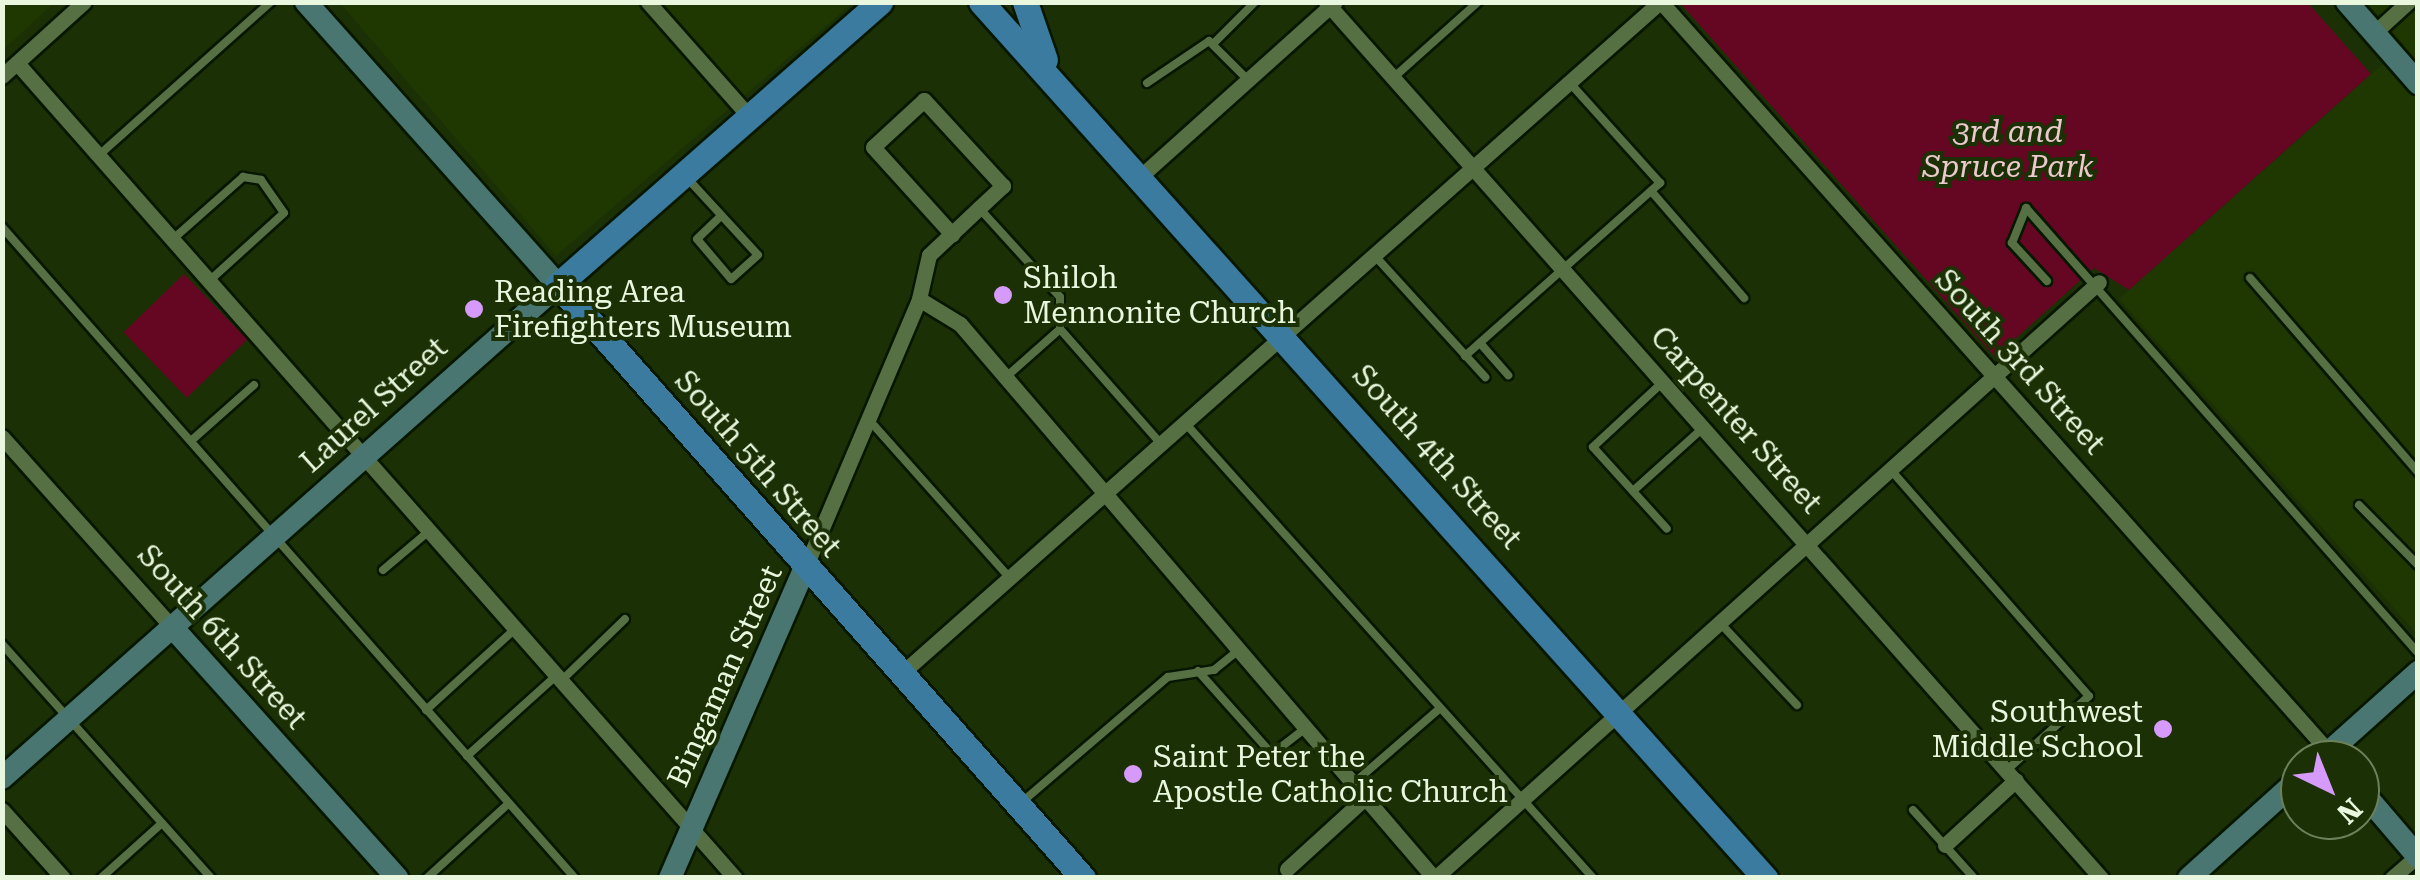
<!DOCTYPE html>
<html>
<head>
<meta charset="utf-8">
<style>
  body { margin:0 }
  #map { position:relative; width:2420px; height:880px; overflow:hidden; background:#1b3004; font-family:"Roboto Serif",serif }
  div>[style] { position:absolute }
  .built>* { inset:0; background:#1f3802 }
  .green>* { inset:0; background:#650623; transform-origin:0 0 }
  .roads { filter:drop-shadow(2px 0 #071700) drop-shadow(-2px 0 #071700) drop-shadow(0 2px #071700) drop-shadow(0 -2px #071700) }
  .lane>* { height:8px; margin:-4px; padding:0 4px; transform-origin:4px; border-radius:4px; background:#577043 }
  .street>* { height:15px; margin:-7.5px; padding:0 7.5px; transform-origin:7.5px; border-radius:7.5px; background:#577043 }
  .secondary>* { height:22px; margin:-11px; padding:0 11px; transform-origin:11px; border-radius:11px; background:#497671 }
  .primary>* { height:25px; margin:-12.5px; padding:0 12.5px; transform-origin:12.5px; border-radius:12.5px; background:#3a7b9f }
  .dots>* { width:28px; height:28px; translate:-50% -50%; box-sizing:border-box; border:5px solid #1b3004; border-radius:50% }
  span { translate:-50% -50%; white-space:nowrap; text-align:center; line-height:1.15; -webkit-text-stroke:8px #1b3004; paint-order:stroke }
  .park-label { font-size:30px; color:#ebcacd; font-style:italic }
  .poi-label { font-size:30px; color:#e8f7de }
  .left { translate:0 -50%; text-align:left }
  .right { translate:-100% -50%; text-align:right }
  .street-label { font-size:30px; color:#e8f7de }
  .frame { position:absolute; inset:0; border:5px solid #e8f7de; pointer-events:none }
  .north { position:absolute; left:2280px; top:740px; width:100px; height:100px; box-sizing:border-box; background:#1b3004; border:2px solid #6d805b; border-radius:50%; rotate:137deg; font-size:28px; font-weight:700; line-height:40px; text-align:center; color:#e8f7de }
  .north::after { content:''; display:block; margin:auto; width:35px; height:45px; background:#d69bfa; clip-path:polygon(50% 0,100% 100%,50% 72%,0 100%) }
</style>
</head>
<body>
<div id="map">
  <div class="built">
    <div style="clip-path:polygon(3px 2px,54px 2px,54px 3px,3px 50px)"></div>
    <div style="clip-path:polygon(340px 3px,853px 3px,556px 256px)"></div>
    <div style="clip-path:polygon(2367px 3px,2417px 3px,2417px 634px,2119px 299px,2404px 45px)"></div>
  </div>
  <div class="green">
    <div style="clip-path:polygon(1680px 3px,2308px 3px,2371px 74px,2129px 290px,2094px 268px,1995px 357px)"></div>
    <div style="left:184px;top:274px;width:91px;height:84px;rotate:46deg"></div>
  </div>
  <div class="roads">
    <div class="lane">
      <div style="left:1214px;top:43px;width:58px;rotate:-45deg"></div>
      <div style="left:1393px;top:78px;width:114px;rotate:-41.8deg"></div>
      <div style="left:1147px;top:83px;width:75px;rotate:-34.1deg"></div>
      <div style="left:1209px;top:41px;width:55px;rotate:45deg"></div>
      <div style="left:99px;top:155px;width:230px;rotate:-41.7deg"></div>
      <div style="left:688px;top:179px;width:103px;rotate:47.4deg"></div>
      <div style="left:758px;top:255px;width:36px;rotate:138deg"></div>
      <div style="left:731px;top:279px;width:52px;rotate:-130.4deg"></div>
      <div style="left:697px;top:239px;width:33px;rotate:-44deg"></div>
      <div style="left:1651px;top:191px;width:142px;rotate:49deg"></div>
      <div style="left:979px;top:208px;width:120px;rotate:47.7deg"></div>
      <div style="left:1060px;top:297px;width:32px;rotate:90deg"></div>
      <div style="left:2px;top:227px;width:867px;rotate:48.65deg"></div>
      <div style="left:173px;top:239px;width:94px;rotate:-41.5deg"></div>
      <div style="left:243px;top:177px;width:18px;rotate:9deg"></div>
      <div style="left:261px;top:180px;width:40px;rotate:55.1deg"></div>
      <div style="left:284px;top:213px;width:100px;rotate:137.8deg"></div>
      <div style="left:1375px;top:256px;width:164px;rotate:47.7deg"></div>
      <div style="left:2250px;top:278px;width:257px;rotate:49.1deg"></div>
      <div style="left:2047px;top:281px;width:52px;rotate:-132.6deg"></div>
      <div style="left:2012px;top:243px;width:38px;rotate:-68deg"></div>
      <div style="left:2026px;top:208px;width:593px;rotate:48.62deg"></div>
      <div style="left:1060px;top:329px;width:154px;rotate:48.7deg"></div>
      <div style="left:1480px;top:343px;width:43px;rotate:48.8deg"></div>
      <div style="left:1465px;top:356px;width:261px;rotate:-41.6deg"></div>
      <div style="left:1660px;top:183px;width:135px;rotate:-132deg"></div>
      <div style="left:1006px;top:377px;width:72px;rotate:-41.6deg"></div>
      <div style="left:1664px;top:381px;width:97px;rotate:137.1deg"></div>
      <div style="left:1593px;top:447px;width:110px;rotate:47.9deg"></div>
      <div style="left:870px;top:421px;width:210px;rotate:48.3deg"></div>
      <div style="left:1186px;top:424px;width:610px;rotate:48.12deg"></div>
      <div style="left:192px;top:440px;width:83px;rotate:-41.6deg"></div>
      <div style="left:1890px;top:469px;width:302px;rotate:48.8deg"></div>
      <div style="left:2089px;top:696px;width:109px;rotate:138deg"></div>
      <div style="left:1633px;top:491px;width:96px;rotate:-42deg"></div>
      <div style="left:2359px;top:505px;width:84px;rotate:45.5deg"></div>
      <div style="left:383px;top:570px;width:60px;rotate:-40.3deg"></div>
      <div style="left:1719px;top:622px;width:114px;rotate:46.8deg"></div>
      <div style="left:2px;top:644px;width:314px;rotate:48.2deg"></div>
      <div style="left:1198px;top:671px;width:111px;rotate:48.3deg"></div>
      <div style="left:1272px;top:754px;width:44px;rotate:-37.6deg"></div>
      <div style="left:561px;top:681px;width:89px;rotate:-44.1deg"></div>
      <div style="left:426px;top:710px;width:120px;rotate:-42.3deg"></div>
      <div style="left:467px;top:756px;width:120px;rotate:-42deg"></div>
      <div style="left:1355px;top:782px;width:111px;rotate:-41deg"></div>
      <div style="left:1022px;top:802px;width:192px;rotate:-40.6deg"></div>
      <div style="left:1168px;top:677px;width:47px;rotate:-8.7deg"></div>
      <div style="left:1214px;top:670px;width:32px;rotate:-39deg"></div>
      <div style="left:1913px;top:810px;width:91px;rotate:48.1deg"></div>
      <div style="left:101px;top:878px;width:82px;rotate:-42deg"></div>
      <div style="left:427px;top:878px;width:111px;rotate:-42.4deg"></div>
    </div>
    <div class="street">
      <div style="left:648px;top:2px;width:149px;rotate:48.5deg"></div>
      <div style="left:1326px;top:2px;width:1170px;rotate:48.5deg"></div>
      <div style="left:1661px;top:2px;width:1004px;rotate:48.31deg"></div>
      <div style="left:2374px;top:33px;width:46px;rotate:-42.4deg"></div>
      <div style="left:17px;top:63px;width:1086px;rotate:48.62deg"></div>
      <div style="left:2px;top:76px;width:110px;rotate:-42.1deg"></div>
      <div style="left:1142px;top:175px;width:259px;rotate:-41.9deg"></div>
      <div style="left:919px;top:299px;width:48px;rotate:31.4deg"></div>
      <div style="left:960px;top:324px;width:729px;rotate:49.45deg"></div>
      <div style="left:2px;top:437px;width:256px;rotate:48.2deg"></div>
      <div style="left:805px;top:568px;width:292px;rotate:-67deg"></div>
      <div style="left:919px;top:299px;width:45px;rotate:-77.2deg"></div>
      <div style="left:929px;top:255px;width:69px;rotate:-43.2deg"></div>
      <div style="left:979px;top:208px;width:33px;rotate:-43deg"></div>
      <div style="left:1003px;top:186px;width:117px;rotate:-132.6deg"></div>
      <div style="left:924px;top:100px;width:69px;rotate:137.3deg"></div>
      <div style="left:873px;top:147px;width:118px;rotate:47.8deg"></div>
      <div style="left:902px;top:673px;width:1012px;rotate:-41.52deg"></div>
      <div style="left:2px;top:810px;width:91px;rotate:48.1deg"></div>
      <div style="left:1945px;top:845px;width:96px;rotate:-42.5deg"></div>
      <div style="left:1287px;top:869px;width:108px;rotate:-42.4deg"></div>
      <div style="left:1435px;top:878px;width:892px;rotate:-41.91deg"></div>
      <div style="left:2392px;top:878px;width:33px;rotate:-41deg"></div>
    </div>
    <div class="secondary">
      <div style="left:2347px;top:2px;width:108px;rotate:48.8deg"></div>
      <div style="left:173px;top:628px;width:336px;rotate:48.1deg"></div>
      <div style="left:2320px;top:760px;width:132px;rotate:-41.9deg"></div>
      <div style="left:2px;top:778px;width:743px;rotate:-41.56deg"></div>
      <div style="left:558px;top:285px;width:379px;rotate:-131.7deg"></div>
      <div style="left:2360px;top:789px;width:89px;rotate:49.5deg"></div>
      <div style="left:670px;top:878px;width:338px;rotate:-66.5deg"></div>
      <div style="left:2189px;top:878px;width:149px;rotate:-42deg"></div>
    </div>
    <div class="primary">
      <div style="left:880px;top:2px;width:429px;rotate:138.7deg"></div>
      <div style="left:558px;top:285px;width:792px;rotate:48.48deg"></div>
      <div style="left:981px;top:2px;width:1176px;rotate:48.17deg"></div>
      <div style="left:1025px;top:2px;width:61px;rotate:71deg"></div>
    </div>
  </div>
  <div class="dots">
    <div style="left:1003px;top:295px;background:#d69bfa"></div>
    <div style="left:474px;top:309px;background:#d69bfa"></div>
    <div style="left:2163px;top:729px;background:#d69bfa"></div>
    <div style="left:1133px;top:774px;background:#d69bfa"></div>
  </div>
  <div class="park-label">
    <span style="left:2008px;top:149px">3rd and<br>Spruce Park</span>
  </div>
  <div class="poi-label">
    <span class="left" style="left:1023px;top:295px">Shiloh<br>Mennonite Church</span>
    <span class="left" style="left:494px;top:309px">Reading Area<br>Firefighters Museum</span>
    <span class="right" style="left:2143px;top:729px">Southwest<br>Middle School</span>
    <span class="left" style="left:1153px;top:774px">Saint Peter the<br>Apostle Catholic Church</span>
  </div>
  <div class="street-label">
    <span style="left:2020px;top:362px;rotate:48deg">South 3rd Street</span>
    <span style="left:374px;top:405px;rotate:-42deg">Laurel Street</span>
    <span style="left:1736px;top:420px;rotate:48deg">Carpenter Street</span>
    <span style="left:1437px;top:457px;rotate:48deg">South 4th Street</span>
    <span style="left:758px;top:464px;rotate:49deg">South 5th Street</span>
    <span style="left:222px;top:637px;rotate:48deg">South 6th Street</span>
    <span style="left:725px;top:676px;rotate:-66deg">Bingaman Street</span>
  </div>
  <div class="frame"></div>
  <div class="north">N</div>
</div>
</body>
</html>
